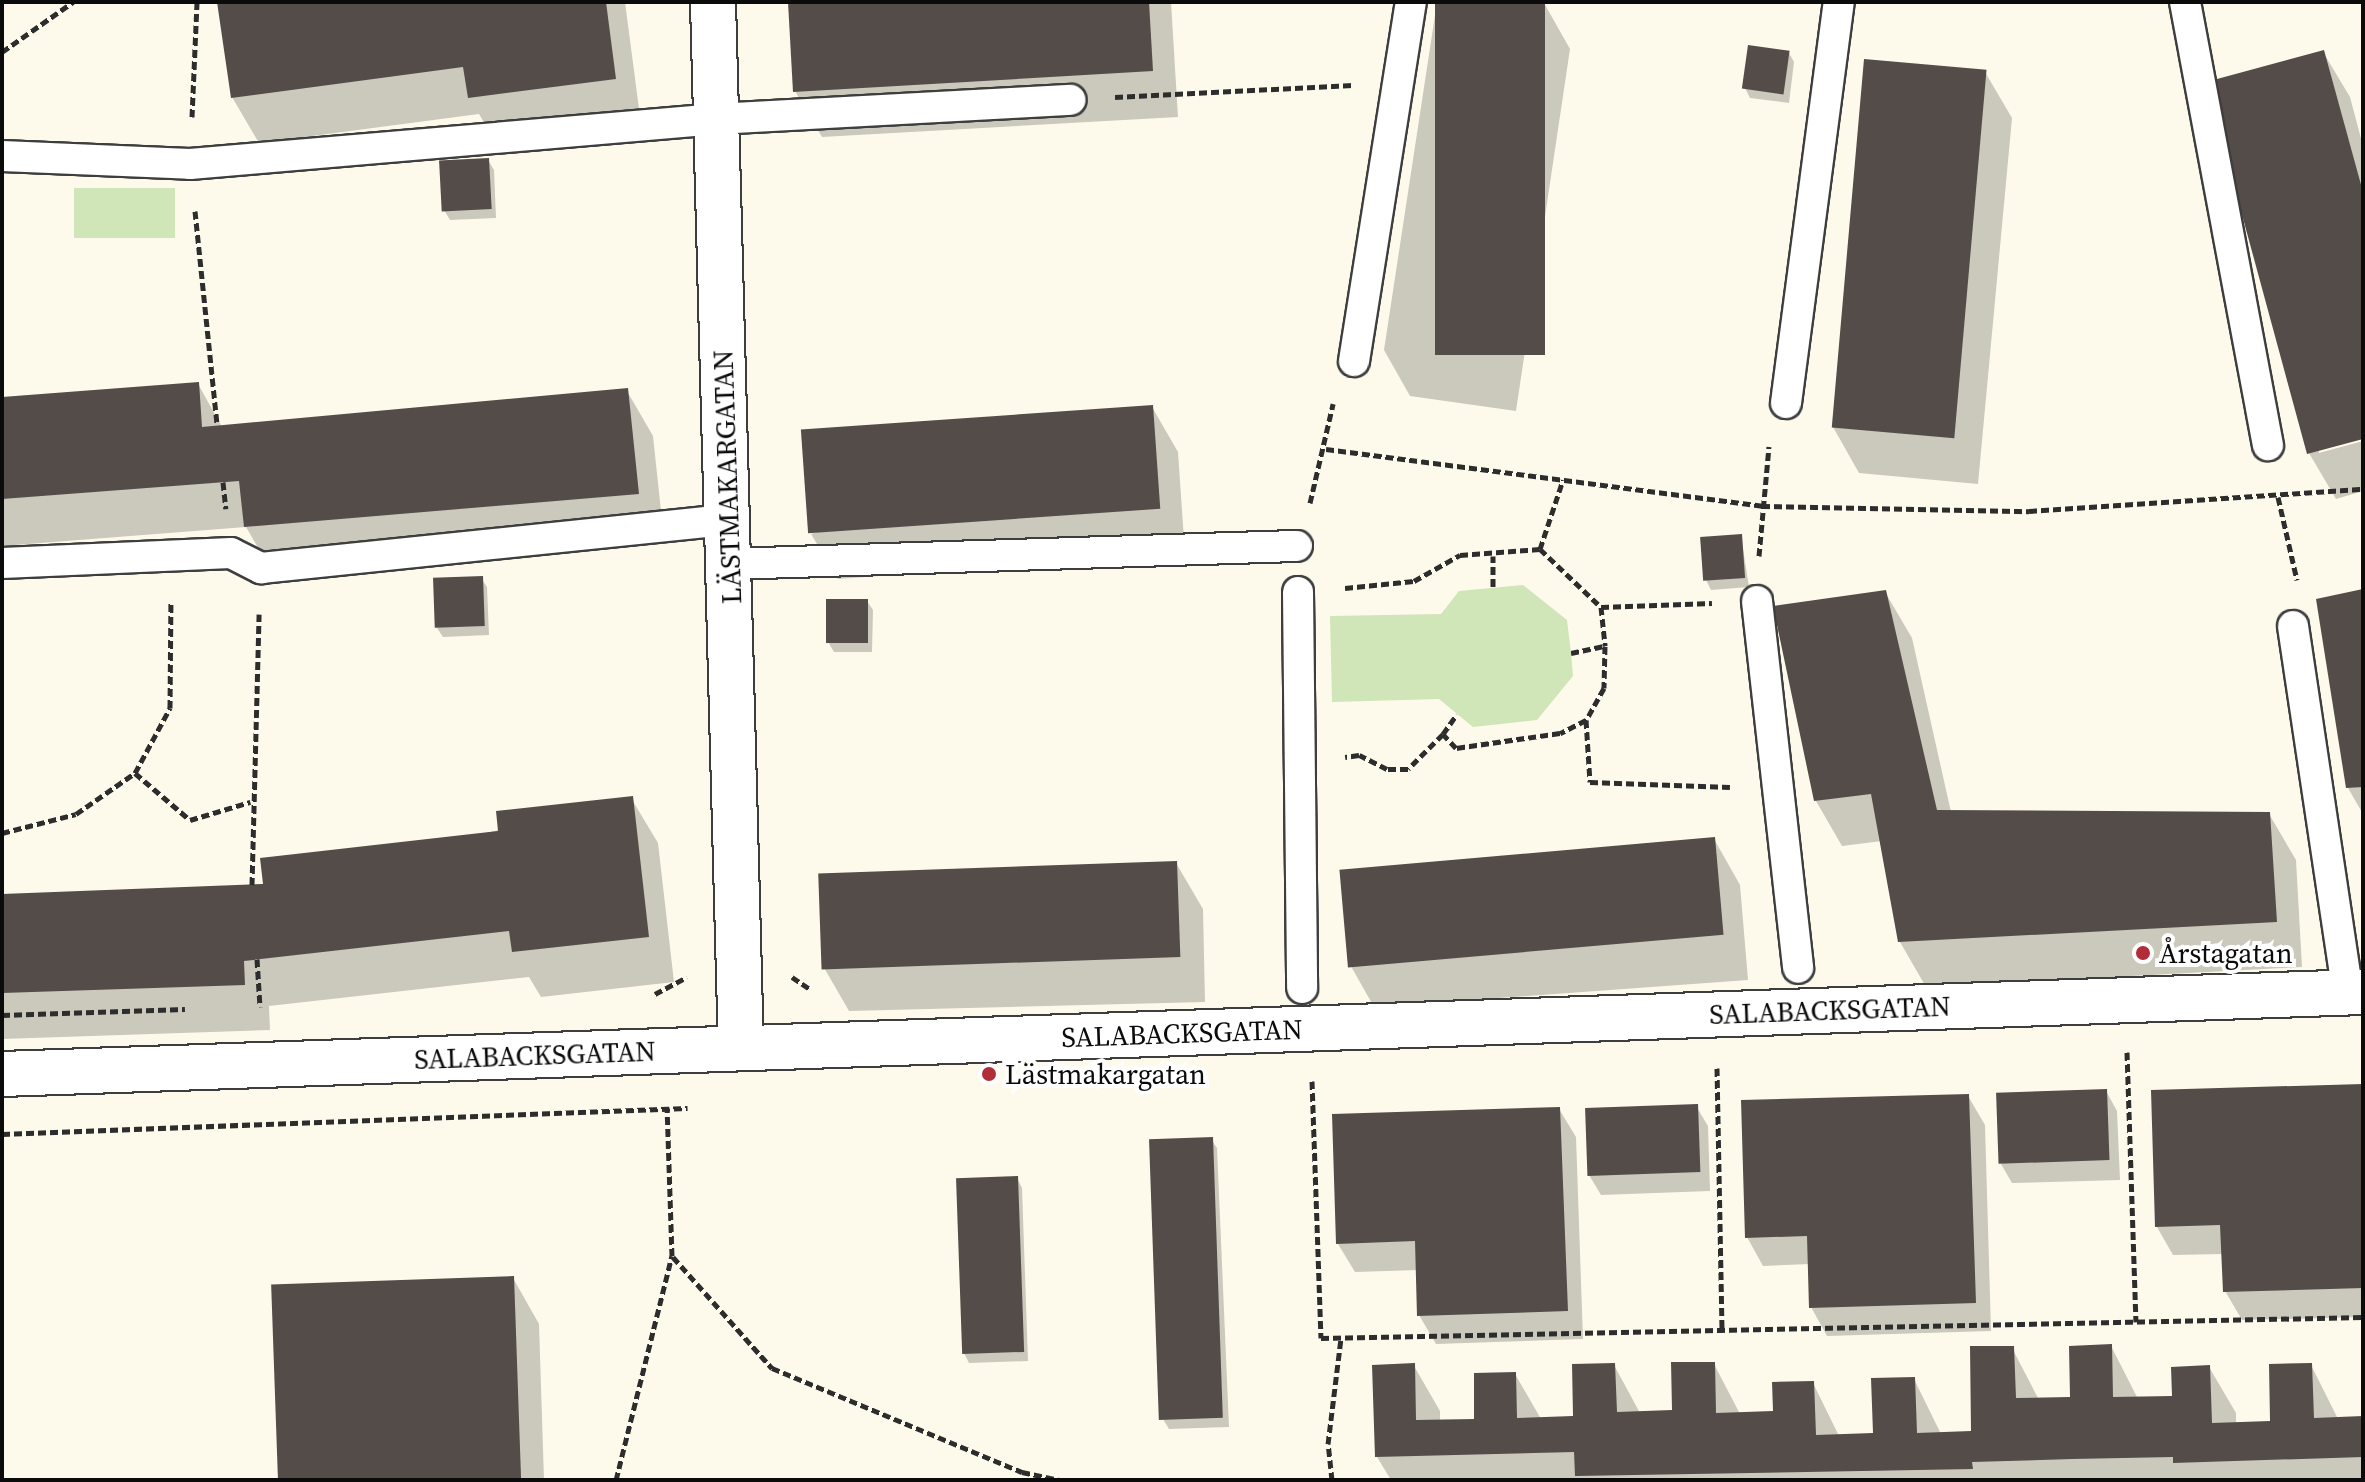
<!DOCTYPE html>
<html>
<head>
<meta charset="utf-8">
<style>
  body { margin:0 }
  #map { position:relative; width:2365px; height:1482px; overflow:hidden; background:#fefaeb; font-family:"Source Serif 4",serif }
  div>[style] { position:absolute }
  .green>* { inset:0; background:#d0e5b8; transform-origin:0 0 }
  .shadow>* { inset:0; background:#0003 }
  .building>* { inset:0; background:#534c49; transform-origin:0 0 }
  .path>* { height:5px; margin-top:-2.5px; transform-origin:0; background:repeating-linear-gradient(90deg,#2d2d2d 0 8px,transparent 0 12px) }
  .roads { filter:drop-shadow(2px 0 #3e3e3e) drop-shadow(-2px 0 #3e3e3e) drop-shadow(0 2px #3e3e3e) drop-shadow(0 -2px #3e3e3e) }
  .service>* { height:30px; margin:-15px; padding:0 15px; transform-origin:15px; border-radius:15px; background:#fff }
  .minor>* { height:44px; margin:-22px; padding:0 22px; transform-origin:22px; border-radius:22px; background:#fff }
  .dots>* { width:22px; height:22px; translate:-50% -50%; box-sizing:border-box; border:4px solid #fff; border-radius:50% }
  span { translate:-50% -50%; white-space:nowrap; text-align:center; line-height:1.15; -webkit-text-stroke:8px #fff; paint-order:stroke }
  .street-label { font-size:28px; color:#0b0b0b }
  .poi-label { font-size:28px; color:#0b0b0b }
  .left { translate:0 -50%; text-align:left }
  .frame { position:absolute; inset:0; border:4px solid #0b0b0b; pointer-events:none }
</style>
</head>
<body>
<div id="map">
  <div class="green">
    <div style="left:175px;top:188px;width:50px;height:101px;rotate:90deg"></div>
    <div style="clip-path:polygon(1523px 585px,1567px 620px,1571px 653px,1573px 676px,1537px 720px,1473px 727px,1439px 699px,1332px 702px,1330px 616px,1441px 614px,1459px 591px)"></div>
  </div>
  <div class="shadow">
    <div style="clip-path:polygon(225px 2px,625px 2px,641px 124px,496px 143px,479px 114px,259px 143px,232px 97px)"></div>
    <div style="clip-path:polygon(790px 2px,1171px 2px,1178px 117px,822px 137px,795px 91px)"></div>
    <div style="clip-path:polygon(1437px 2px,1544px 3px,1570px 49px,1516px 411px,1410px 396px,1384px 350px)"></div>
    <div style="clip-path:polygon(2323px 52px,2350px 97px,2363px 146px,2363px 437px,2319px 449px,2319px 453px,2363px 441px,2363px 491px,2336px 499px,2309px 453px)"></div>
    <div style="clip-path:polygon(1789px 53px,1794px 62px,1789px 103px,1750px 98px,1745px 88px)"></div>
    <div style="clip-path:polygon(1985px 72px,2012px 118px,1978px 484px,1859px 473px,1833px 427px)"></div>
    <div style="clip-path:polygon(488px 160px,494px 170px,496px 218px,450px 220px,444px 210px)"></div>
    <div style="clip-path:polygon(198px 384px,222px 427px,627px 391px,653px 436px,664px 539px,272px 572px,246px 527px,2px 546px,2px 399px)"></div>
    <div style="clip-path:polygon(1152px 407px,1178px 452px,1185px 554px,838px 579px,811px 534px)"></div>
    <div style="clip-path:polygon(1741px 536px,1749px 587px,1711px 590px,1706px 580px)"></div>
    <div style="clip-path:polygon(481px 578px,487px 587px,489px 635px,443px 637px,437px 628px)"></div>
    <div style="clip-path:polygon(2363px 591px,2363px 814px,2348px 788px)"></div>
    <div style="clip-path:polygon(1885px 592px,1912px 638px,1951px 812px,2269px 814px,2296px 860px,2302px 967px,1926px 987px,1900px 942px,1882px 841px,1842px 846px,1816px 801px)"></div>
    <div style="clip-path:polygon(867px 601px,873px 610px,872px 652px,834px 652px,828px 642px)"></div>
    <div style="clip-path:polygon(631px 798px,658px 843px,674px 982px,541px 997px,529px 977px,269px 1006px,270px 1030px,2px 1039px,2px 896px,266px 886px)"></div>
    <div style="clip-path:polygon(1714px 839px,1740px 885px,1748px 980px,1374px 1007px,1348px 961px)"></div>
    <div style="clip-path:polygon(1176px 863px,1203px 909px,1205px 1002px,849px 1011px,823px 966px)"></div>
    <div style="clip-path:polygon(2363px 1086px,2363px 1317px,2242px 1320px,2225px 1291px,2223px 1254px,2173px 1255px,2157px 1227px)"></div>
    <div style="clip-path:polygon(2106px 1091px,2117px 1111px,2120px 1180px,2012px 1183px,2001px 1164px)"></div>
    <div style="clip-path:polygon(1968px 1096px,1985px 1125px,1991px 1331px,1827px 1336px,1811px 1307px,1810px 1264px,1763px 1266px,1747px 1237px)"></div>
    <div style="clip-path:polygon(1696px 1106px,1708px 1126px,1710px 1191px,1601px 1195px,1589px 1175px)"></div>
    <div style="clip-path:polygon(1559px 1109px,1576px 1137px,1583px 1339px,1436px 1344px,1419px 1315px,1418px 1270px,1355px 1272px,1338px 1244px)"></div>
    <div style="clip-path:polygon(1211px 1139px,1217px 1148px,1229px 1427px,1169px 1429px,1163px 1419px)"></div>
    <div style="clip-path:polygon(1017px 1178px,1022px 1188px,1028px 1361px,969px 1363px,964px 1353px)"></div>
    <div style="clip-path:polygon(513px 1278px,539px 1324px,544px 1480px,279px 1480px)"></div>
    <div style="clip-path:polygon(2111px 1346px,2138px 1399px,2174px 1398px,2209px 1367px,2236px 1413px,2236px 1424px,2272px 1423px,2311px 1365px,2338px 1419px,2363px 1418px,2363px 1480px,1391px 1480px,1377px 1457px,1414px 1366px,1440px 1411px,1440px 1422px,1476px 1421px,1515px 1374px,1541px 1419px,1575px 1418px,1614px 1365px,1640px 1413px,1674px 1412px,1714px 1364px,1740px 1414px,1776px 1413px,1813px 1383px,1839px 1436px,1875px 1435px,1914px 1379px,1941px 1434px,1973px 1433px,2012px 1348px,2039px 1400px,2072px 1399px)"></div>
  </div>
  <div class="building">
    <div style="clip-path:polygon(217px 2px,606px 2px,616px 79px,468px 98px,463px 67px,231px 98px)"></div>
    <div style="clip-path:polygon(788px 2px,1149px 2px,1153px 71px,793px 92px)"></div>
    <div style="left:1435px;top:2px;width:110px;height:353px"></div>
    <div style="left:1748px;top:45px;width:42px;height:44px;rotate:8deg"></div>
    <div style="clip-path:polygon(2324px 50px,2363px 192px,2363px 439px,2307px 454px,2206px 82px)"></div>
    <div style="left:1864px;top:59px;width:123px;height:370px;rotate:5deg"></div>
    <div style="left:489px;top:158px;width:51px;height:50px;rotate:87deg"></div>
    <div style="clip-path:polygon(199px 382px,202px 427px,628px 388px,639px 494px,244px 527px,239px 481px,2px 499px,2px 397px)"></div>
    <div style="left:1153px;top:405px;width:104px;height:353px;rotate:86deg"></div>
    <div style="left:1742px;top:534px;width:44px;height:42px;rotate:86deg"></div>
    <div style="left:483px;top:576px;width:50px;height:50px;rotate:88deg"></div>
    <div style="clip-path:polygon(2363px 589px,2363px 787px,2346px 788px,2316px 599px)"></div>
    <div style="clip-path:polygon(1886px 590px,1937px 810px,2270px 812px,2277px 922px,1898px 942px,1871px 794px,1814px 801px,1773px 606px)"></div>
    <div style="left:868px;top:599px;width:44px;height:42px;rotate:90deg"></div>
    <div style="clip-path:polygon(633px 796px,649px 937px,512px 952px,509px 931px,244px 961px,245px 985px,2px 993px,2px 894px,263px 884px,260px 858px,498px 831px,496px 811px)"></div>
    <div style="left:1715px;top:837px;width:98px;height:377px;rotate:85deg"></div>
    <div style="left:1177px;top:861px;width:96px;height:359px;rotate:88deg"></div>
    <div style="clip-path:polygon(2363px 1084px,2363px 1288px,2223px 1292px,2220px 1225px,2155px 1227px,2151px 1090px)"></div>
    <div style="left:2107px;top:1089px;width:71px;height:111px;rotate:88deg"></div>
    <div style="clip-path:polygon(1969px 1094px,1976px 1303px,1809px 1308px,1807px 1236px,1745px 1238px,1741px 1100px)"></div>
    <div style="left:1698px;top:1104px;width:68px;height:113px;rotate:88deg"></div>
    <div style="clip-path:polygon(1560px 1107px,1568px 1311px,1417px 1316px,1415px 1241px,1336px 1244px,1332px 1114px)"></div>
    <div style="left:1213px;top:1137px;width:281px;height:64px;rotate:88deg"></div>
    <div style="left:1018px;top:1176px;width:176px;height:62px;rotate:88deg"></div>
    <div style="left:514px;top:1276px;width:204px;height:243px;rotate:88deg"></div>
    <div style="clip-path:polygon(2112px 1344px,2113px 1397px,2172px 1396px,2171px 1367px,2210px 1365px,2212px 1423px,2270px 1421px,2269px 1364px,2312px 1363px,2314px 1418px,2363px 1416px,2363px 1457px,2173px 1463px,2173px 1457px,2072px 1459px,1972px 1462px,1973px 1469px,1575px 1476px,1574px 1452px,1375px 1457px,1372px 1365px,1415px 1363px,1416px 1420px,1474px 1419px,1474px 1373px,1516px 1372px,1517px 1418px,1573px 1416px,1572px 1364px,1615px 1363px,1617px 1412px,1672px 1410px,1671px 1362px,1715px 1362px,1716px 1413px,1773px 1411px,1772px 1382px,1814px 1381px,1816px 1435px,1873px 1433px,1871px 1378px,1915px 1377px,1917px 1433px,1971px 1431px,1970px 1346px,2014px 1346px,2016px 1398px,2070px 1397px,2069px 1346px)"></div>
  </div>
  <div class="path">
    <div style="left:2px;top:52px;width:87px;rotate:-35.2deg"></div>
    <div style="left:1115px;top:97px;width:238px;rotate:-2.9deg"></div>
    <div style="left:192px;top:117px;width:115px;rotate:-87.5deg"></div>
    <div style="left:195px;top:211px;width:215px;rotate:84.1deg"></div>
    <div style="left:1326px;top:449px;width:440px;rotate:7.4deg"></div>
    <div style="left:1762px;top:506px;width:267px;rotate:1.1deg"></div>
    <div style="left:2029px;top:511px;width:335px;rotate:-3.8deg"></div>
    <div style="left:223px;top:482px;width:27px;rotate:84deg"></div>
    <div style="left:2278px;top:497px;width:85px;rotate:77.1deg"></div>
    <div style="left:1310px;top:503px;width:102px;rotate:-76.9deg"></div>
    <div style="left:1540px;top:549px;width:73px;rotate:-71.6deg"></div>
    <div style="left:1759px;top:556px;width:110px;rotate:-84.8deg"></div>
    <div style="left:1493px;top:587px;width:31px;rotate:-90deg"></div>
    <div style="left:1345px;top:588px;width:69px;rotate:-5.8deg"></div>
    <div style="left:1414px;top:581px;width:53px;rotate:-29.5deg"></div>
    <div style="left:1460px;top:555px;width:80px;rotate:-4.3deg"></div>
    <div style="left:1540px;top:549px;width:84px;rotate:43.6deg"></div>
    <div style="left:1601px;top:607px;width:39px;rotate:84deg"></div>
    <div style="left:1605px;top:646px;width:42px;rotate:91.4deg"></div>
    <div style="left:1604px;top:688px;width:37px;rotate:119deg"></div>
    <div style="left:1586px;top:720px;width:29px;rotate:153deg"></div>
    <div style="left:1560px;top:733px;width:105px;rotate:171.8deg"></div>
    <div style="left:1456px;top:748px;width:19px;rotate:-133deg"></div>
    <div style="left:1443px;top:734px;width:49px;rotate:135deg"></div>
    <div style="left:1408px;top:769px;width:21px;rotate:180deg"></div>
    <div style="left:1387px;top:769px;width:31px;rotate:-153deg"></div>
    <div style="left:1359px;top:755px;width:14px;rotate:172deg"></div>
    <div style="left:1601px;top:607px;width:111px;rotate:-2.1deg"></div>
    <div style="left:1571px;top:653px;width:35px;rotate:-12deg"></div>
    <div style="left:1586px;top:720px;width:62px;rotate:86.3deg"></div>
    <div style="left:1590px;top:782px;width:140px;rotate:2deg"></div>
    <div style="left:1443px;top:734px;width:24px;rotate:-55deg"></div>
    <div style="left:135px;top:773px;width:72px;rotate:40.5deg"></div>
    <div style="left:190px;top:820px;width:63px;rotate:-16.7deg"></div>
    <div style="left:2px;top:833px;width:76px;rotate:-14.4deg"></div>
    <div style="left:76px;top:814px;width:72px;rotate:-34.8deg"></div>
    <div style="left:135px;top:773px;width:74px;rotate:-61.7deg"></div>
    <div style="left:170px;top:708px;width:107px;rotate:-89.5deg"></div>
    <div style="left:252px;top:885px;width:271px;rotate:-88.5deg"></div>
    <div style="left:257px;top:959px;width:48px;rotate:86.4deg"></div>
    <div style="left:792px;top:977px;width:22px;rotate:34deg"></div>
    <div style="left:655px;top:994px;width:36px;rotate:-28deg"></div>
    <div style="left:2px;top:1015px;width:183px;rotate:-1.9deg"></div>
    <div style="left:2127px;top:1052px;width:270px;rotate:88.1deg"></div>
    <div style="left:1717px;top:1068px;width:262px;rotate:88.9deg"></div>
    <div style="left:1312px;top:1081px;width:257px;rotate:88deg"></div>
    <div style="left:1321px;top:1338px;width:1042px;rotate:-1.15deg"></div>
    <div style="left:2px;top:1134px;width:686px;rotate:-2.17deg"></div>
    <div style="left:673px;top:1257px;width:149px;rotate:48.3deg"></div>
    <div style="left:772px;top:1368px;width:271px;rotate:22.6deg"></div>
    <div style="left:1022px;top:1472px;width:38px;rotate:12deg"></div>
    <div style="left:616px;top:1480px;width:231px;rotate:-76deg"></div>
    <div style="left:672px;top:1256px;width:149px;rotate:-91.9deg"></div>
    <div style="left:1332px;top:1480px;width:36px;rotate:-96deg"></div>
    <div style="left:1328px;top:1444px;width:107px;rotate:-83deg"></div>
  </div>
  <div class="roads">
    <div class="service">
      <div style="left:2185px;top:2px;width:451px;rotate:79.4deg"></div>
      <div style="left:2px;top:156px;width:188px;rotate:2.4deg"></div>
      <div style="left:190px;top:164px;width:529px;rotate:-4.88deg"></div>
      <div style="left:717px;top:119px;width:354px;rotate:-3.1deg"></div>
      <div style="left:1354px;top:361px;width:363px;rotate:-81deg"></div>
      <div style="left:1786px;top:403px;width:404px;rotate:-82.5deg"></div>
      <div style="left:2px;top:563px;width:229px;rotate:-2.5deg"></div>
      <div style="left:231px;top:553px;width:34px;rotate:27deg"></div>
      <div style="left:261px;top:568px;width:469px;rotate:-5.9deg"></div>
      <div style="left:729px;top:564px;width:568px;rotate:-1.82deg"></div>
      <div style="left:1298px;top:592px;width:396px;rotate:89.4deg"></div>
      <div style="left:1757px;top:601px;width:369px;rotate:83.6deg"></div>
      <div style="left:2293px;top:626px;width:370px;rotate:81.5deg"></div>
    </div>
    <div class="minor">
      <div style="left:713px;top:2px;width:1046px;rotate:88.47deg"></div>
      <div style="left:2px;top:1074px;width:2362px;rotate:-1.99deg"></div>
    </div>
  </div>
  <div class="dots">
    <div style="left:2143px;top:953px;background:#b12d37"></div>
    <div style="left:989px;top:1074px;background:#b12d37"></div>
  </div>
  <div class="street-label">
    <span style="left:727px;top:477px;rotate:-92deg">LÄSTMAKARGATAN</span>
    <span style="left:1830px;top:1010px;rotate:-2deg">SALABACKSGATAN</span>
    <span style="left:1182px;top:1033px;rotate:-2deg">SALABACKSGATAN</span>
    <span style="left:535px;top:1055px;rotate:-2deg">SALABACKSGATAN</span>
  </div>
  <div class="poi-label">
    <span class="left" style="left:2159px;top:953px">Årstagatan</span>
    <span class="left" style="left:1005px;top:1074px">Lästmakargatan</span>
  </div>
  <div class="frame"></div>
</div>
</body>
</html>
